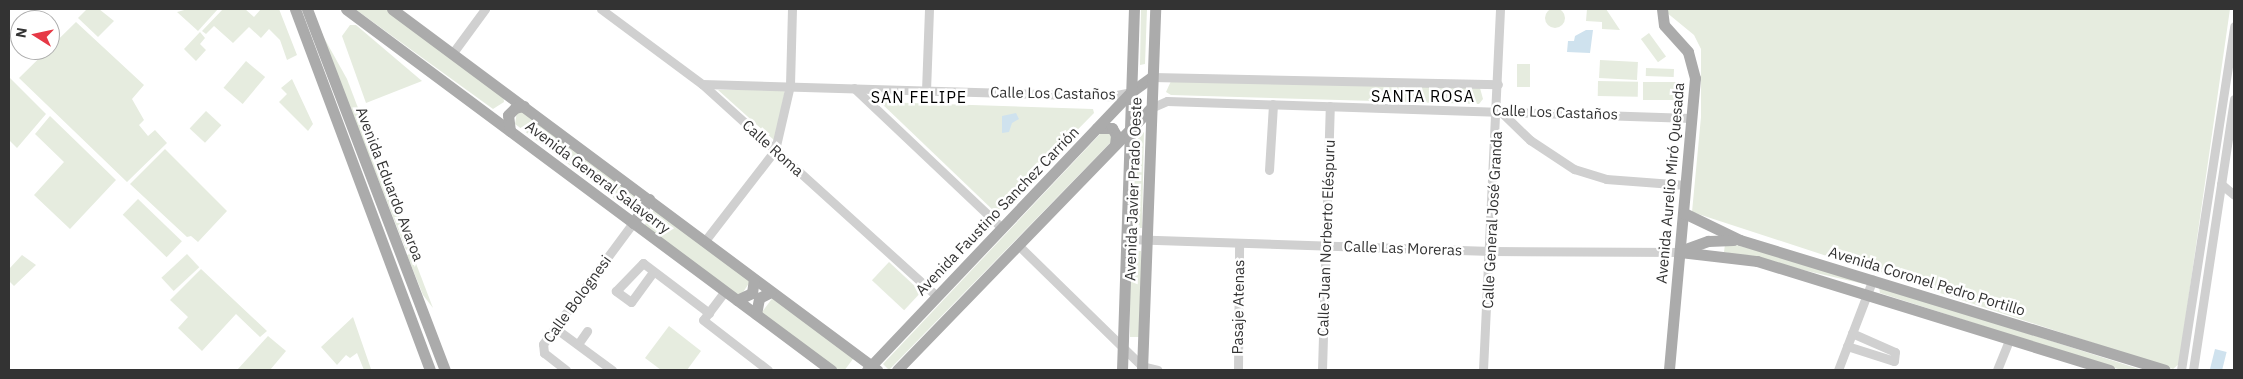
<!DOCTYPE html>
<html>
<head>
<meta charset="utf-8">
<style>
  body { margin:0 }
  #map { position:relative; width:2243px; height:379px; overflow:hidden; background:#fff; font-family:"IBM Plex Sans",sans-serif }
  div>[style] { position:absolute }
  .green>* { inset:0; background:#e6ecdf; transform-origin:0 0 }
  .round { border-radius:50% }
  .water>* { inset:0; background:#cfe2ee; transform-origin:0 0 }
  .minor>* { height:9px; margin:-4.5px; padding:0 4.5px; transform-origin:4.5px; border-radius:4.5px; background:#d0d0d0 }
  .major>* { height:11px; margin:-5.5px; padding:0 5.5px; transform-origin:5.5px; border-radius:5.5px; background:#ababab }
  span { translate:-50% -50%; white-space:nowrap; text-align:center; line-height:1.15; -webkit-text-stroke:5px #fff; paint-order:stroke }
  .street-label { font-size:15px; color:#333 }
  .neighbourhood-label { font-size:16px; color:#000; letter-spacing:1px }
  .frame { position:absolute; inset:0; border:10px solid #333; pointer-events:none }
  .north { position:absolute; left:10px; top:10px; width:50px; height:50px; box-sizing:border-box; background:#fff; border:1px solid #adadad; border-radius:50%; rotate:280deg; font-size:14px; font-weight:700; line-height:20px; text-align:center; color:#333 }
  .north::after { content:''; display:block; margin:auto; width:18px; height:22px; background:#e63946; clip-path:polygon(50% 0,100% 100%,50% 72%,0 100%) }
</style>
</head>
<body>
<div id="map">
  <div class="green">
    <div class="round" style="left:1545px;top:8px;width:20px;height:20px"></div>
    <div style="clip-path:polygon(87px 9px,99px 9px,114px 21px,98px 37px,78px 18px)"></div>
    <div style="clip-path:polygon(188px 9px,218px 9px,198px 31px,177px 12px)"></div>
    <div style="clip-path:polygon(223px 9px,245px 9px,254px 17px,261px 9px,279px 9px,297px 55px,287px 60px,280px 40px,269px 29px,261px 38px,249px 27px,233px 43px,214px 26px,206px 34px,202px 31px)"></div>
    <div style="clip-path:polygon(355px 9px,386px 9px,503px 93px,504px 102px,493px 109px)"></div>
    <div style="clip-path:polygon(1141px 9px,1147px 9px,1145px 64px,1140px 65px)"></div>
    <div style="clip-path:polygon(1587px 9px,1606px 9px,1620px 30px,1602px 29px,1602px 22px,1586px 21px)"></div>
    <div style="clip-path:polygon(1667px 9px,2230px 9px,2179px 364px,2173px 369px,1692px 212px,1701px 117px,1701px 49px,1694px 35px,1666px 12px)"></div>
    <div style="clip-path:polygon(76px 22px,144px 85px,132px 99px,144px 120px,139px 125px,148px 136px,155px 130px,167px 143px,127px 182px,19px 78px)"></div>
    <div style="clip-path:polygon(350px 25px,356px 25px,422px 81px,366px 103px,342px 36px)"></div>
    <div style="clip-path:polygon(318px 27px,347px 79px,411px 247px,406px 250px)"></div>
    <div style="clip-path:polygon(200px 32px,205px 38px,200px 44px,206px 50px,196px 61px,184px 49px)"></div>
    <div style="left:1649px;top:33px;width:29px;height:10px;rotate:54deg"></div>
    <div style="left:1600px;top:60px;width:38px;height:18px;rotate:3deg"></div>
    <div style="left:246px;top:61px;width:25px;height:35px;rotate:40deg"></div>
    <div style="left:1517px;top:64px;width:13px;height:23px"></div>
    <div style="left:1646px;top:68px;width:28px;height:8px;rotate:2deg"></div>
    <div style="clip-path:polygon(9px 77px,46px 114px,17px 148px,9px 140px)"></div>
    <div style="clip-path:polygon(292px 79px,313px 124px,308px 131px,279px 102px,287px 94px,281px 88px)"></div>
    <div style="clip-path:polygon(1171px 81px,1480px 88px,1483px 99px,1479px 104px,1171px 95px,1166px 92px)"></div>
    <div style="left:1598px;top:81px;width:40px;height:15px;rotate:1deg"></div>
    <div style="left:1643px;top:82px;width:38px;height:18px"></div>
    <div style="clip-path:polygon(718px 90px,785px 90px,775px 141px)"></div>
    <div style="clip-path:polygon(880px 102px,1093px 109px,1094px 113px,996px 213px)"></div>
    <div style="clip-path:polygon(524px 110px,640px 193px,628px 209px,515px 124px,517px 112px)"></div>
    <div style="left:206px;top:111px;width:21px;height:24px;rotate:43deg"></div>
    <div style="clip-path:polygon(50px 116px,116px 180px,70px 229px,34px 195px,64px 162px,35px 134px)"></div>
    <div style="clip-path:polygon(1111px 131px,1112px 141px,889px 370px,883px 364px,1101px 133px)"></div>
    <div style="clip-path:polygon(1144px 132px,1142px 228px,1129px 228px,1133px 144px)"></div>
    <div style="clip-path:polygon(165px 149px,227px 211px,198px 242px,191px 236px,187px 237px,130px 184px)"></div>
    <div style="left:138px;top:199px;width:61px;height:22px;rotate:44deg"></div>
    <div style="clip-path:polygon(655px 208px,751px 280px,742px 294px,737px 295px,644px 226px)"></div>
    <div style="clip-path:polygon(1729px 243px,1862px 279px,1864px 284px,1724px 252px,1725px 244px)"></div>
    <div style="left:1130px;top:251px;width:11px;height:86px"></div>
    <div style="clip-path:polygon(412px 253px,433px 308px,423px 295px,407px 255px)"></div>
    <div style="left:187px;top:254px;width:18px;height:35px;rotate:47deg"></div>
    <div style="clip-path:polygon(22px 255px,36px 265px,14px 286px,9px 281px,9px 269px)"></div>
    <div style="left:889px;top:262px;width:44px;height:25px;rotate:43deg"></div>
    <div style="clip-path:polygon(201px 269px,267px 331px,260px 337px,236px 314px,202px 351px,178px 328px,188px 317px,170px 300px)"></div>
    <div style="clip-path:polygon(1879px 287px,1883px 287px,2142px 370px,2121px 370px,1880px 293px)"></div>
    <div style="left:774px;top:296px;width:101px;height:21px;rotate:37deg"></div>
    <div style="clip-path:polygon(353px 317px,371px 369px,369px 370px,364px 370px,357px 353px,350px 358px,346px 355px,337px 365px,321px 347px)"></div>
    <div style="clip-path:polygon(669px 326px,701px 351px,687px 370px,661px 370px,645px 358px)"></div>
    <div style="clip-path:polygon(268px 336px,286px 351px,270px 370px,237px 370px)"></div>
  </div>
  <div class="water">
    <div style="clip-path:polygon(1586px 30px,1593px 30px,1590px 53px,1567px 52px,1568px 41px,1574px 41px,1575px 36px)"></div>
    <div style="clip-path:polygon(1016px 113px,1019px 119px,1012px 123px,1009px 132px,1002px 133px,1002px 116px)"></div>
    <div style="left:2215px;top:349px;width:12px;height:21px;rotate:14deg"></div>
  </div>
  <div class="minor">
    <div style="left:601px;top:9px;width:126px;rotate:36.6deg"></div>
    <div style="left:702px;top:84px;width:316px;rotate:42.1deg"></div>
    <div style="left:452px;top:54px;width:56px;rotate:-53.7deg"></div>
    <div style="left:1152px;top:77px;width:346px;rotate:1.2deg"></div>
    <div style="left:702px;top:84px;width:410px;rotate:1.7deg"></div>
    <div style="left:1112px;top:96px;width:19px;rotate:-12deg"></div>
    <div style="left:854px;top:88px;width:204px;rotate:43.4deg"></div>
    <div style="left:926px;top:91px;width:82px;rotate:-87.9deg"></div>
    <div style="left:1151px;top:108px;width:17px;rotate:-24deg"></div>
    <div style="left:1167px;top:101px;width:524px;rotate:1.86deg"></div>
    <div style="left:1498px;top:109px;width:45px;rotate:44.1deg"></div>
    <div style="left:1530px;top:140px;width:53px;rotate:33.4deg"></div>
    <div style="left:1574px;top:169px;width:34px;rotate:17deg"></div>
    <div style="left:1606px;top:179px;width:80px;rotate:4.3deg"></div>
    <div style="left:1269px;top:170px;width:66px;rotate:-86.5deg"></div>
    <div style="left:2221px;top:184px;width:17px;rotate:40deg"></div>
    <div style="left:1126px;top:239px;width:365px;rotate:1.9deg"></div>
    <div style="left:1491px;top:251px;width:189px;rotate:0.3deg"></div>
    <div style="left:704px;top:242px;width:116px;rotate:-52.3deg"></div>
    <div style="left:775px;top:150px;width:67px;rotate:-77deg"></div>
    <div style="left:790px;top:85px;width:76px;rotate:-88.5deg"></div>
    <div style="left:1018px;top:245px;width:176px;rotate:44.3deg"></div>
    <div style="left:653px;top:272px;width:37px;rotate:126deg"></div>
    <div style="left:631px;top:302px;width:19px;rotate:-144deg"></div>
    <div style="left:616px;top:291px;width:39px;rotate:-46deg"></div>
    <div style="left:643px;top:263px;width:83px;rotate:37.1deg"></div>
    <div style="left:725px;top:291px;width:36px;rotate:127deg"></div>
    <div style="left:703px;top:320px;width:82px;rotate:37.6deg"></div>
    <div style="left:555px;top:328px;width:71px;rotate:36.4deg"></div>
    <div style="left:578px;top:344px;width:16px;rotate:-55deg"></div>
    <div style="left:1847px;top:346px;width:49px;rotate:17.7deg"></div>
    <div style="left:1894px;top:361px;width:9px;rotate:-84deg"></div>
    <div style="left:1895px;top:352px;width:47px;rotate:-156.2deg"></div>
    <div style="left:1142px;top:366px;width:16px;rotate:14deg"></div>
    <div style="left:566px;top:370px;width:28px;rotate:-142deg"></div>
    <div style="left:544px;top:353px;width:9px;rotate:-96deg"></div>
    <div style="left:543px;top:344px;width:151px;rotate:-53.4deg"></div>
    <div style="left:1238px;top:370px;width:126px;rotate:-89.5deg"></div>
    <div style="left:1322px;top:370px;width:264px;rotate:-88.3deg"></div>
    <div style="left:1483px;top:370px;width:361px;rotate:-87.3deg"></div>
    <div style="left:1838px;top:370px;width:97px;rotate:-69deg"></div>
    <div style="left:1997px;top:370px;width:32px;rotate:-68deg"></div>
    <div style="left:2181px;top:370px;width:348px;rotate:-81.2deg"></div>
    <div style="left:2193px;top:370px;width:274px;rotate:-81.4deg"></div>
  </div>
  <div class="major">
    <div style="left:295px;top:9px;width:385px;rotate:69.5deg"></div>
    <div style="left:307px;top:9px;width:386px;rotate:69.1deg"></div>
    <div style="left:346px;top:9px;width:605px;rotate:36.66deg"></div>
    <div style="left:392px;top:9px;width:605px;rotate:36.66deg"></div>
    <div style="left:1662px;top:9px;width:16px;rotate:83deg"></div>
    <div style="left:1664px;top:25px;width:36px;rotate:48deg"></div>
    <div style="left:1688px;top:52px;width:27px;rotate:75deg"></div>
    <div style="left:1695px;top:78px;width:293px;rotate:95.1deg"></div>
    <div style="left:1097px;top:128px;width:15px"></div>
    <div style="left:1112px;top:128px;width:8px;rotate:60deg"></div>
    <div style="left:1116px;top:135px;width:9px;rotate:96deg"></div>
    <div style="left:510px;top:131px;width:16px;rotate:-97deg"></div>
    <div style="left:508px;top:115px;width:10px;rotate:-45deg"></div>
    <div style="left:515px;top:108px;width:9px;rotate:-13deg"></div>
    <div style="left:1684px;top:213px;width:62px;rotate:25.7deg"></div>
    <div style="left:1740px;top:240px;width:444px;rotate:17deg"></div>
    <div style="left:633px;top:223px;width:29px;rotate:-56deg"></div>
    <div style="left:1683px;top:250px;width:27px;rotate:-20deg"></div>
    <div style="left:1708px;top:241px;width:25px;rotate:-2deg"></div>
    <div style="left:1680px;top:252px;width:78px;rotate:6.7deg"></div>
    <div style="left:1757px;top:261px;width:369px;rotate:17.2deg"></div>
    <div style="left:737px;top:300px;width:17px;rotate:-25deg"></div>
    <div style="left:752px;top:293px;width:14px;rotate:-82deg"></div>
    <div style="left:756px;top:314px;width:16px;rotate:-79deg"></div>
    <div style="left:759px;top:298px;width:13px;rotate:-27deg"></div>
    <div style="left:867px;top:370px;width:383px;rotate:-46.5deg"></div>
    <div style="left:1131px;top:92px;width:26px;rotate:-36deg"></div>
    <div style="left:897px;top:370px;width:365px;rotate:-45.9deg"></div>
    <div style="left:1122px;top:370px;width:361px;rotate:-88.1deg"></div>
    <div style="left:1142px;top:370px;width:361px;rotate:-87.9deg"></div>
  </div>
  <div class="street-label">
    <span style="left:1053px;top:93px;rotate:1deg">Calle Los Castaños</span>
    <span style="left:1555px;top:112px;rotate:2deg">Calle Los Castaños</span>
    <span style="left:773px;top:148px;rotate:42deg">Calle Roma</span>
    <span style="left:598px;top:177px;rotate:37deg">Avenida General Salaverry</span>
    <span style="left:1670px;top:183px;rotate:-85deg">Avenida Aurelio Miró Quesada</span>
    <span style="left:390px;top:184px;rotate:69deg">Avenida Eduardo Avaroa</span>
    <span style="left:1133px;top:189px;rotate:-88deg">Avenida Javier Prado Oeste</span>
    <span style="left:997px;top:211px;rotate:-46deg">Avenida Faustino Sanchez Carrión</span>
    <span style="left:1492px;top:220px;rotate:-87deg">Calle General José Granda</span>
    <span style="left:1326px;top:238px;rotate:-88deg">Calle Juan Norberto Eléspuru</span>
    <span style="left:1403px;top:248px;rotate:2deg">Calle Las Moreras</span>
    <span style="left:1927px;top:281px;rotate:17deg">Avenida Coronel Pedro Portillo</span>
    <span style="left:577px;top:299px;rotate:-54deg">Calle Bolognesi</span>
    <span style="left:1238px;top:307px;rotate:-89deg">Pasaje Atenas</span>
  </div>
  <div class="neighbourhood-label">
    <span style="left:1423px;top:96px">SANTA ROSA</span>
    <span style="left:919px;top:97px">SAN FELIPE</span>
  </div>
  <div class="frame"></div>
  <div class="north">N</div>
</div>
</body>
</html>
